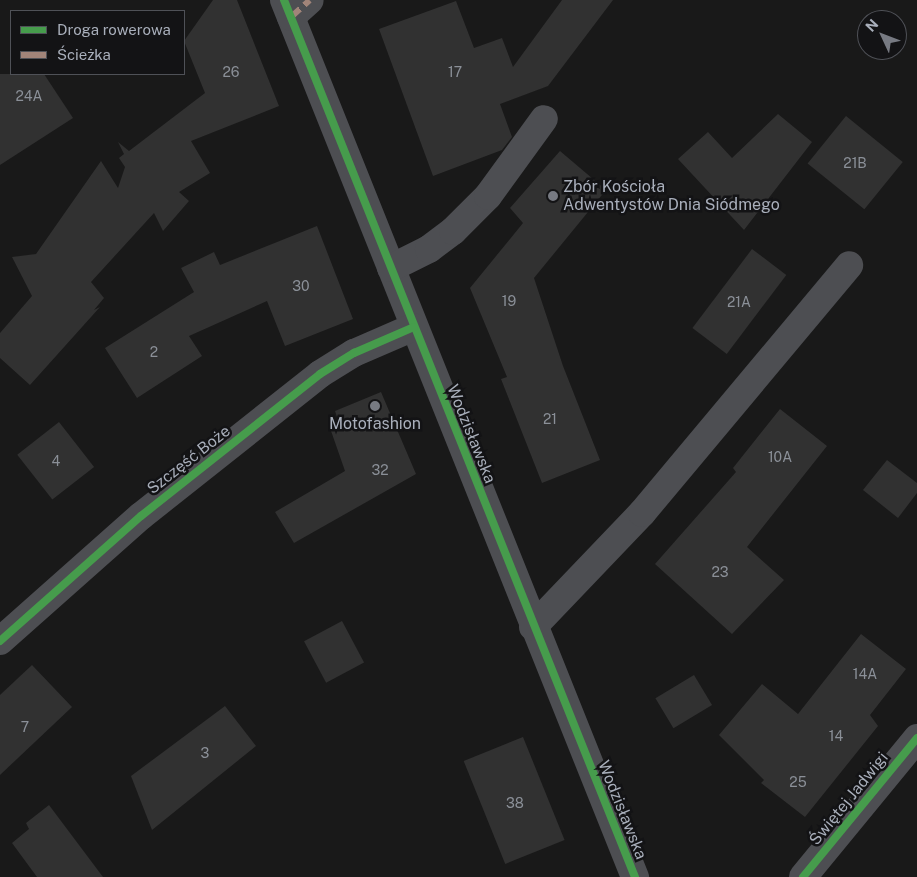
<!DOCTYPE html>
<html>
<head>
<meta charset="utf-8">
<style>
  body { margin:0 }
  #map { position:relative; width:917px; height:877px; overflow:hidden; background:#191919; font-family:"Public Sans",sans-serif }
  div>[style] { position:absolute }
  .building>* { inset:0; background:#313131; transform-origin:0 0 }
  .minor>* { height:28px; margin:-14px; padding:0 14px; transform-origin:14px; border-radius:14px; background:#4d4e52 }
  .quiet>* { height:6px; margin-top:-3px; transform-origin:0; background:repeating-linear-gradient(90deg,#a18479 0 12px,transparent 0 18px) }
  .cycleway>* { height:8px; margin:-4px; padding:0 4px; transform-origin:4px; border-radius:4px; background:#469c4c }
  .dots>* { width:14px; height:14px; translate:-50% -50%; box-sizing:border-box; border:2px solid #131315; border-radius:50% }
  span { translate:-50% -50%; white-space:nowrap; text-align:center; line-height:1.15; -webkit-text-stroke:5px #131315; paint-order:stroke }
  .number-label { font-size:14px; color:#8b9098 }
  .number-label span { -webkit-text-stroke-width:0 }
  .poi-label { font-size:16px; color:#a9afbb }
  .left { translate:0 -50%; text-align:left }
  .street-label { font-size:16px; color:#a9afbb }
  .legend { position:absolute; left:10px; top:10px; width:175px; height:65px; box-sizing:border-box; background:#131315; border:1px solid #4f5157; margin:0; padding:6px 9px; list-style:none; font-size:15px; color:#a9afbb }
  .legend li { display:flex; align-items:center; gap:10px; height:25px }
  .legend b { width:25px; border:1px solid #4f5157 }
  .north { position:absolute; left:857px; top:10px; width:50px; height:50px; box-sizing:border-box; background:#131315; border:1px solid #4f5157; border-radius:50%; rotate:313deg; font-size:14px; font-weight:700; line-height:20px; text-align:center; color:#a9afbb }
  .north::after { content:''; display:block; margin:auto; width:18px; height:22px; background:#777a82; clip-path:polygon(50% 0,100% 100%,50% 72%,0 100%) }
</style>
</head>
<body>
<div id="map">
  <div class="building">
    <div style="clip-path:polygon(213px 0,237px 0,279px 106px,191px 141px,210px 173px,179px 192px,189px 201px,163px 231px,154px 213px,91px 282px,104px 298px,94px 310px,100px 307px,30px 385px,0 358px,0 333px,32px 296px,12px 257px,36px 254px,101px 161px,118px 188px,125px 167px,119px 158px,124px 154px,118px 142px,129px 151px,205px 93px,184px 41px)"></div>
    <div style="clip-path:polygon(562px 0,613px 0,548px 86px,500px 104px,512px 137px,502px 150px,433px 176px,379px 29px,456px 1px,474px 48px,502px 38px,513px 67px)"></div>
    <div style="clip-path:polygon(0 74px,44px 74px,73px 118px,0 165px)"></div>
    <div style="clip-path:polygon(778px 114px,812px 142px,744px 230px,678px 159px,708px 132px,732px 158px)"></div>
    <div style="left:846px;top:116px;width:73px;height:61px;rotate:39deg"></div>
    <div style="clip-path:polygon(560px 151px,606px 190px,534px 278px,563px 366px,600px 460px,542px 483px,501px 379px,507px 377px,470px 288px,523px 223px,510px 208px)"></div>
    <div style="clip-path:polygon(317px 226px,353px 319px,285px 346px,267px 301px,189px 336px,202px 356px,137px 398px,105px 348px,194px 292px,181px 268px,214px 252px,220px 265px)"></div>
    <div style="left:752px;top:249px;width:43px;height:99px;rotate:37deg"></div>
    <div style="clip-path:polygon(381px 392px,416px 474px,294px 543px,275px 512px,345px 471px,330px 428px,339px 423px,335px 411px)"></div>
    <div style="clip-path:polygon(780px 409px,827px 446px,747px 547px,784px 580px,732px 634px,655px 564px,736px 472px,733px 468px)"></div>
    <div style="left:59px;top:422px;width:57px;height:53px;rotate:52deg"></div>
    <div style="clip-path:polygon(887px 460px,917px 483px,917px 493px,898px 518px,863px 490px)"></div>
    <div style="left:342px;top:621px;width:47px;height:43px;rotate:62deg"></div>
    <div style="clip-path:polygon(861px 634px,906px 669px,870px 715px,878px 726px,805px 817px,761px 783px,764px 780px,719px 735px,762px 684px,798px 714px)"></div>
    <div style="clip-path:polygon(32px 665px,72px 707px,0 775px,0 695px)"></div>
    <div style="left:694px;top:675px;width:35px;height:45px;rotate:59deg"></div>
    <div style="clip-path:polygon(225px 706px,256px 746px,152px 830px,131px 776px)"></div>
    <div style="left:523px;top:737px;width:111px;height:64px;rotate:68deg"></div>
    <div style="clip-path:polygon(49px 805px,103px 877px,37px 877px,12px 843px,29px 829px,26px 823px)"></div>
  </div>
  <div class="minor">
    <div style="left:284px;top:0;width:945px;rotate:68.19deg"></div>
    <div style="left:291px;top:17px;width:25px;rotate:-42deg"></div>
    <div style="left:391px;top:268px;width:42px;rotate:-26.6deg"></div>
    <div style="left:429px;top:249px;width:30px;rotate:-37deg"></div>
    <div style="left:453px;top:231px;width:49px;rotate:-45deg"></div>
    <div style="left:488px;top:196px;width:95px;rotate:-54deg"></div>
    <div style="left:533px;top:627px;width:158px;rotate:-46.3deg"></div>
    <div style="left:642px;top:513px;width:323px;rotate:-50.1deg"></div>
    <div style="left:0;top:641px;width:188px;rotate:-41.6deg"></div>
    <div style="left:141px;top:516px;width:228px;rotate:-38.4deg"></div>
    <div style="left:320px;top:374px;width:40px;rotate:-32deg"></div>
    <div style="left:354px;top:353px;width:65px;rotate:-23.4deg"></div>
    <div style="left:803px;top:877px;width:180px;rotate:-50.6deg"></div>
  </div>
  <div class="quiet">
    <div style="left:291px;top:17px;width:25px;rotate:-42deg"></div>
  </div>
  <div class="cycleway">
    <div style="left:284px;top:0;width:945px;rotate:68.19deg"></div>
    <div style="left:0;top:641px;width:188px;rotate:-41.6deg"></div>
    <div style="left:141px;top:516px;width:228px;rotate:-38.4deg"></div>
    <div style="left:320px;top:374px;width:40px;rotate:-32deg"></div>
    <div style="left:354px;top:353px;width:65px;rotate:-23.4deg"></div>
    <div style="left:803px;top:877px;width:180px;rotate:-50.6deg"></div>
  </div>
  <div class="dots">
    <div style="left:553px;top:196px;background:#777a82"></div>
    <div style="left:375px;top:406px;background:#777a82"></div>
  </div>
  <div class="number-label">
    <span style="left:231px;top:72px">26</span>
    <span style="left:455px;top:72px">17</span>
    <span style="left:29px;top:96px">24A</span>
    <span style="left:855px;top:163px">21B</span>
    <span style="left:301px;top:286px">30</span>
    <span style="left:509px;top:301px">19</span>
    <span style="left:739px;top:302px">21A</span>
    <span style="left:154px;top:352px">2</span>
    <span style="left:550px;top:419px">21</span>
    <span style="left:780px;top:457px">10A</span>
    <span style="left:56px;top:461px">4</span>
    <span style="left:380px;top:470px">32</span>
    <span style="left:720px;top:572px">23</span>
    <span style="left:865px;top:674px">14A</span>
    <span style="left:25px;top:727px">7</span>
    <span style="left:836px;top:736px">14</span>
    <span style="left:205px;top:753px">3</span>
    <span style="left:798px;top:782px">25</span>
    <span style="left:515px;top:803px">38</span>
  </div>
  <div class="poi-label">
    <span class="left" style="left:563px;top:196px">Zbór Kościoła<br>Adwentystów Dnia Siódmego</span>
    <span style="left:375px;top:424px">Motofashion</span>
  </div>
  <div class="street-label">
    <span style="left:471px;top:434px;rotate:68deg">Wodzisławska</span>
    <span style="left:189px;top:460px;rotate:-38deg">Szczęść Boże</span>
    <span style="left:849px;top:799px;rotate:-51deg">Świętej Jadwigi</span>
    <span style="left:622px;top:810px;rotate:68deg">Wodzisławska</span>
  </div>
  <ul class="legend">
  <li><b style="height:6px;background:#469c4c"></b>Droga rowerowa</li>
  <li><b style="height:6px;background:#a18479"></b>Ścieżka</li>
  </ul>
  <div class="north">N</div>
</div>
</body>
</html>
